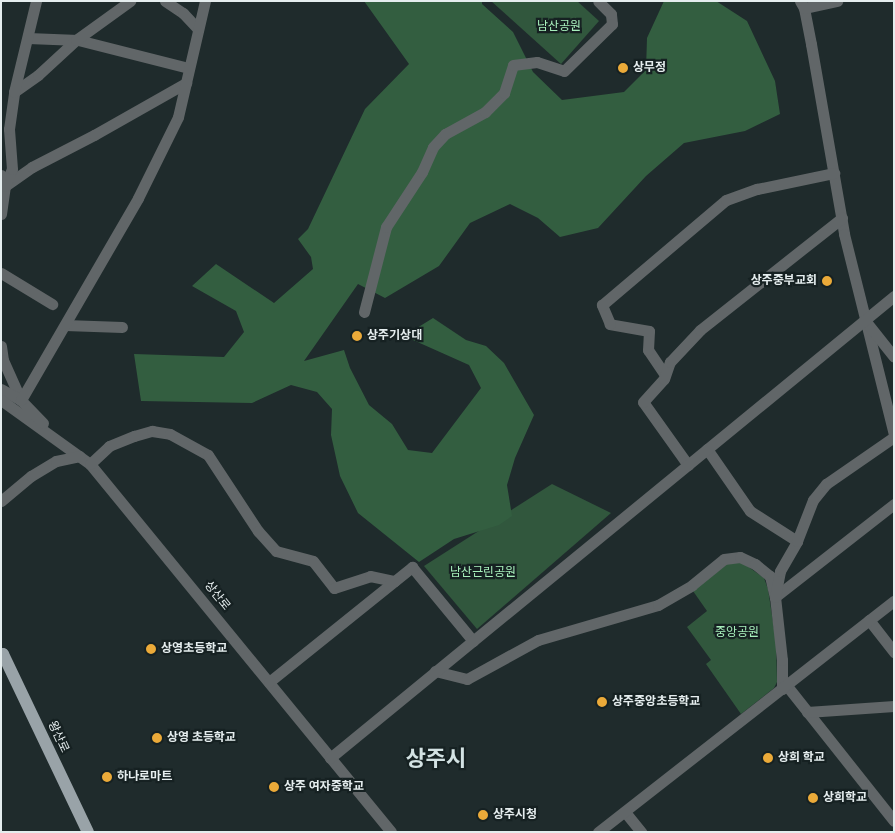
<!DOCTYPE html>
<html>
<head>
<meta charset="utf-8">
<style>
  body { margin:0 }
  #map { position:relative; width:895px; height:833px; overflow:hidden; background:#1f2b2c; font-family:Signika,"Noto Sans KR",sans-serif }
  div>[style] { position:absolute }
  .green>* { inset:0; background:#31573d }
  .forest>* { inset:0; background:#335e40 }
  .minor>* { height:11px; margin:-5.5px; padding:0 5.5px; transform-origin:5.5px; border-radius:5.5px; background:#616668 }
  .major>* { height:12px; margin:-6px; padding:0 6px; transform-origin:6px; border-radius:6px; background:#99a3a8 }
  .dots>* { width:14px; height:14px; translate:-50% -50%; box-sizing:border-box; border:2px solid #162122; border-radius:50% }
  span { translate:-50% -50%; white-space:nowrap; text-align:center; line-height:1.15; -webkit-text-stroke:4.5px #162122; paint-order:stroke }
  .park-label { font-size:12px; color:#a7eebb }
  .poi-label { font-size:12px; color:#e5edee; font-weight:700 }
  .left { translate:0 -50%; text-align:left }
  .right { translate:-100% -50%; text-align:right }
  .street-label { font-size:12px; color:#e5edee }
  .town-label { font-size:22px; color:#d3e2e3; font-weight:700 }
  .frame { position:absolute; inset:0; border:2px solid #e5edee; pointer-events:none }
</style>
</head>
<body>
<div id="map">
  <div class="green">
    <div style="clip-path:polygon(491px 1px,577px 1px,599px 21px,561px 64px)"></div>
    <div style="clip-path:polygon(552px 484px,611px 513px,477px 629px,424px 566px)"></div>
    <div style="clip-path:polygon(730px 562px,743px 563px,764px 578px,768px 589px,776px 642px,777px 682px,774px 688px,741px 714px,706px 664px,711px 660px,687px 627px,707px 611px,693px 591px)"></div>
  </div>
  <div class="forest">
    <div style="clip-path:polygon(364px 1px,482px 1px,482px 4px,513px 32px,533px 72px,562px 100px,624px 92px,646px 70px,647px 38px,664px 1px,716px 1px,747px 21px,775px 81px,780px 114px,745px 131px,684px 143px,646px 176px,598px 228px,560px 237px,538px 218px,510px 204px,470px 223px,439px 266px,385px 298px,358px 284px,304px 361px,344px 350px,350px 368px,369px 405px,392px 424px,408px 450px,432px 453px,481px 388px,469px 365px,404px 336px,433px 318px,466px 340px,486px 346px,504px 363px,534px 415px,515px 458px,507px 485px,512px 516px,499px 525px,454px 539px,419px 562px,358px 513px,340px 476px,331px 435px,332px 409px,317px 392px,291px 385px,252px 403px,141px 401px,134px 354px,224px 357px,244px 332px,236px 311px,192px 286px,216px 264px,274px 303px,313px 269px,311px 257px,298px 239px,308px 229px,365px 109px,409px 64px)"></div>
  </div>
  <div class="minor">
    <div style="left:165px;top:1px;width:22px;rotate:34deg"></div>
    <div style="left:183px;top:13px;width:22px;rotate:47deg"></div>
    <div style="left:800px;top:1px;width:8px;rotate:60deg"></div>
    <div style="left:804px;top:8px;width:37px;rotate:79deg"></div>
    <div style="left:811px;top:44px;width:193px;rotate:80.1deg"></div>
    <div style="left:844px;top:234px;width:206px;rotate:76deg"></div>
    <div style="left:804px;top:8px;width:34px;rotate:-12deg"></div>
    <div style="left:28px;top:38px;width:50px;rotate:2.3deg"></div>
    <div style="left:78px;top:40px;width:114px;rotate:14.2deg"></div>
    <div style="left:14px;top:92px;width:29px;rotate:-35deg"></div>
    <div style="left:38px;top:75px;width:52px;rotate:-42.6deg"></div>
    <div style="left:76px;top:40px;width:67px;rotate:-35.8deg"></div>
    <div style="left:1px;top:175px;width:12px;rotate:70deg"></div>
    <div style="left:5px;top:186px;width:33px;rotate:-35deg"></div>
    <div style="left:32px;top:167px;width:70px;rotate:-27.3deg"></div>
    <div style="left:94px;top:135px;width:106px;rotate:-29.5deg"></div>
    <div style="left:1px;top:214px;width:28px;rotate:-82deg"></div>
    <div style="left:5px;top:186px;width:18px;rotate:-68deg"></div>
    <div style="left:12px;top:169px;width:40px;rotate:-94.3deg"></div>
    <div style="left:9px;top:129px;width:37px;rotate:-82deg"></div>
    <div style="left:14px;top:92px;width:94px;rotate:-76.4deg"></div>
    <div style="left:1px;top:273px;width:60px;rotate:31.3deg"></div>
    <div style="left:364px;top:312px;width:88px;rotate:-75.5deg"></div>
    <div style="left:386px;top:227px;width:66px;rotate:-56.8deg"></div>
    <div style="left:422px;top:172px;width:27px;rotate:-66deg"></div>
    <div style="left:433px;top:147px;width:18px;rotate:-47deg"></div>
    <div style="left:445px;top:134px;width:46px;rotate:-28.8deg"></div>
    <div style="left:485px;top:112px;width:27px;rotate:-45deg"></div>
    <div style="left:504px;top:93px;width:29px;rotate:-72deg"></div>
    <div style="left:513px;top:65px;width:24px;rotate:-7deg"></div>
    <div style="left:537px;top:62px;width:28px;rotate:18deg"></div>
    <div style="left:564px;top:71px;width:67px;rotate:-44.4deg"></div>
    <div style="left:612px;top:24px;width:10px;rotate:-96deg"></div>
    <div style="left:611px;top:14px;width:18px;rotate:-135deg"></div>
    <div style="left:867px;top:323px;width:43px;rotate:51.5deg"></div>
    <div style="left:65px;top:325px;width:57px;rotate:2deg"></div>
    <div style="left:1px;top:346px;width:14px;rotate:82deg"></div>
    <div style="left:3px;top:360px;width:44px;rotate:65.8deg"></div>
    <div style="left:665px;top:375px;width:30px;rotate:-124deg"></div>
    <div style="left:648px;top:350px;width:19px;rotate:-87deg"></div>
    <div style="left:649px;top:331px;width:40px;rotate:-170deg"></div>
    <div style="left:610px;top:324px;width:21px;rotate:-113deg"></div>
    <div style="left:602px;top:305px;width:162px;rotate:-40.3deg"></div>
    <div style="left:726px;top:200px;width:33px;rotate:-20deg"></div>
    <div style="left:757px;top:189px;width:79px;rotate:-11.7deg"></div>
    <div style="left:1px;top:389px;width:23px;rotate:29deg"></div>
    <div style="left:1px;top:400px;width:110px;rotate:35.7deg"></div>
    <div style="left:90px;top:464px;width:475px;rotate:50.7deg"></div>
    <div style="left:43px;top:423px;width:32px;rotate:-134deg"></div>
    <div style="left:21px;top:400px;width:233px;rotate:-59.9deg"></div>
    <div style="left:138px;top:198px;width:90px;rotate:-63.7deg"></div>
    <div style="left:178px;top:117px;width:119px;rotate:-76.9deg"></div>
    <div style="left:707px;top:449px;width:75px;rotate:55.3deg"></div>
    <div style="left:750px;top:511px;width:56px;rotate:32.6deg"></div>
    <div style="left:90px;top:464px;width:26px;rotate:-43deg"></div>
    <div style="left:109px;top:446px;width:27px;rotate:-22deg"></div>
    <div style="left:134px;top:436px;width:19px;rotate:-16deg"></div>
    <div style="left:152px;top:431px;width:18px;rotate:9deg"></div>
    <div style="left:170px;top:434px;width:43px;rotate:28.9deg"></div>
    <div style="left:208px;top:455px;width:91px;rotate:56.7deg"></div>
    <div style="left:258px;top:531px;width:27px;rotate:48deg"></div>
    <div style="left:276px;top:551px;width:38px;rotate:15deg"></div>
    <div style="left:313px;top:561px;width:34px;rotate:52deg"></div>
    <div style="left:334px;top:588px;width:38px;rotate:-18deg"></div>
    <div style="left:370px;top:576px;width:25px;rotate:12deg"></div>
    <div style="left:688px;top:465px;width:77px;rotate:-125.5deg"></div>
    <div style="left:643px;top:402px;width:31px;rotate:-48deg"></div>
    <div style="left:664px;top:379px;width:18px;rotate:-71deg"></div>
    <div style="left:670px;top:362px;width:44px;rotate:-46.8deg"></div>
    <div style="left:700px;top:330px;width:181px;rotate:-38.3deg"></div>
    <div style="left:1px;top:501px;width:39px;rotate:-40deg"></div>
    <div style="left:31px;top:476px;width:29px;rotate:-31deg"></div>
    <div style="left:56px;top:461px;width:24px;rotate:-12deg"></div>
    <div style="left:869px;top:620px;width:41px;rotate:52deg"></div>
    <div style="left:435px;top:671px;width:33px;rotate:14deg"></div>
    <div style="left:467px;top:679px;width:81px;rotate:-28.8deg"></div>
    <div style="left:538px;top:640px;width:125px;rotate:-16.3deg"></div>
    <div style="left:658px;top:605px;width:39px;rotate:-30deg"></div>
    <div style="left:692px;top:585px;width:41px;rotate:-39.1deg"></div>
    <div style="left:724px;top:559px;width:16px;rotate:-7deg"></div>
    <div style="left:740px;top:557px;width:17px;rotate:25deg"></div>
    <div style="left:755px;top:564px;width:19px;rotate:39deg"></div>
    <div style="left:770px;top:576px;width:22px;rotate:77deg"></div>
    <div style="left:775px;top:597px;width:151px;rotate:-38deg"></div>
    <div style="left:269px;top:682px;width:184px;rotate:-38.8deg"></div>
    <div style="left:412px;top:567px;width:96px;rotate:50.5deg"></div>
    <div style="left:787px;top:686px;width:172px;rotate:51.6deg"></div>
    <div style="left:782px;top:689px;width:29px;rotate:-90deg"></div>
    <div style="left:782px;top:660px;width:63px;rotate:-96.3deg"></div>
    <div style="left:775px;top:597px;width:26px;rotate:-79deg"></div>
    <div style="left:780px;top:571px;width:34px;rotate:-60deg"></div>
    <div style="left:797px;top:541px;width:44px;rotate:-68.7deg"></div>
    <div style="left:813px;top:500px;width:21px;rotate:-51deg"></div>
    <div style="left:826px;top:484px;width:83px;rotate:-34.7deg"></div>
    <div style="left:807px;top:712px;width:87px;rotate:-3.9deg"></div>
    <div style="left:330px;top:758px;width:729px;rotate:-39.32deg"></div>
    <div style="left:625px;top:812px;width:26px;rotate:51deg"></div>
    <div style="left:598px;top:832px;width:375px;rotate:-38deg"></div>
  </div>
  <div class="major">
    <div style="left:1px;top:655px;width:2px;rotate:-27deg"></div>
    <div style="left:3px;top:654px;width:197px;rotate:64.5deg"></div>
  </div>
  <div class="dots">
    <div style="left:623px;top:68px;background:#ebaa39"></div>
    <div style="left:827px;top:281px;background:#ebaa39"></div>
    <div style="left:357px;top:336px;background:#ebaa39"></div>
    <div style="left:151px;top:649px;background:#ebaa39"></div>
    <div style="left:602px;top:702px;background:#ebaa39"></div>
    <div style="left:157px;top:738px;background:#ebaa39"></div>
    <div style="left:768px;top:758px;background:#ebaa39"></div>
    <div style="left:107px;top:777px;background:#ebaa39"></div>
    <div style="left:274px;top:787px;background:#ebaa39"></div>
    <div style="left:813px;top:798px;background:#ebaa39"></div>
    <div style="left:483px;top:815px;background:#ebaa39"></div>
  </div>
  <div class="park-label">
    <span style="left:559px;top:27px">남산공원</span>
    <span style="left:483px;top:573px">남산근린공원</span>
    <span style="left:737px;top:633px">중앙공원</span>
  </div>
  <div class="poi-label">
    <span class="left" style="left:633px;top:68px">상무정</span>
    <span class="right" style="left:817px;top:281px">상주중부교회</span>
    <span class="left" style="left:367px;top:336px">상주기상대</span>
    <span class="left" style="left:161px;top:649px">상영초등학교</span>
    <span class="left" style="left:612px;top:702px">상주중앙초등학교</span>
    <span class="left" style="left:167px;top:738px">상영 초등학교</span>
    <span class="left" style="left:778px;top:758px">상희 학교</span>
    <span class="left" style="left:117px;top:777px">하나로마트</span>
    <span class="left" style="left:284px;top:787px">상주 여자중학교</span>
    <span class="left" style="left:823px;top:798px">상희학교</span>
    <span class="left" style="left:493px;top:815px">상주시청</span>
  </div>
  <div class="street-label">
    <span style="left:217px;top:596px;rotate:51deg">상산로</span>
    <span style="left:58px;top:737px;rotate:65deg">왕산로</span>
  </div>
  <div class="town-label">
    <span style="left:436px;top:759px">상주시</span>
  </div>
  <div class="frame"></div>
</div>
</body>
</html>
